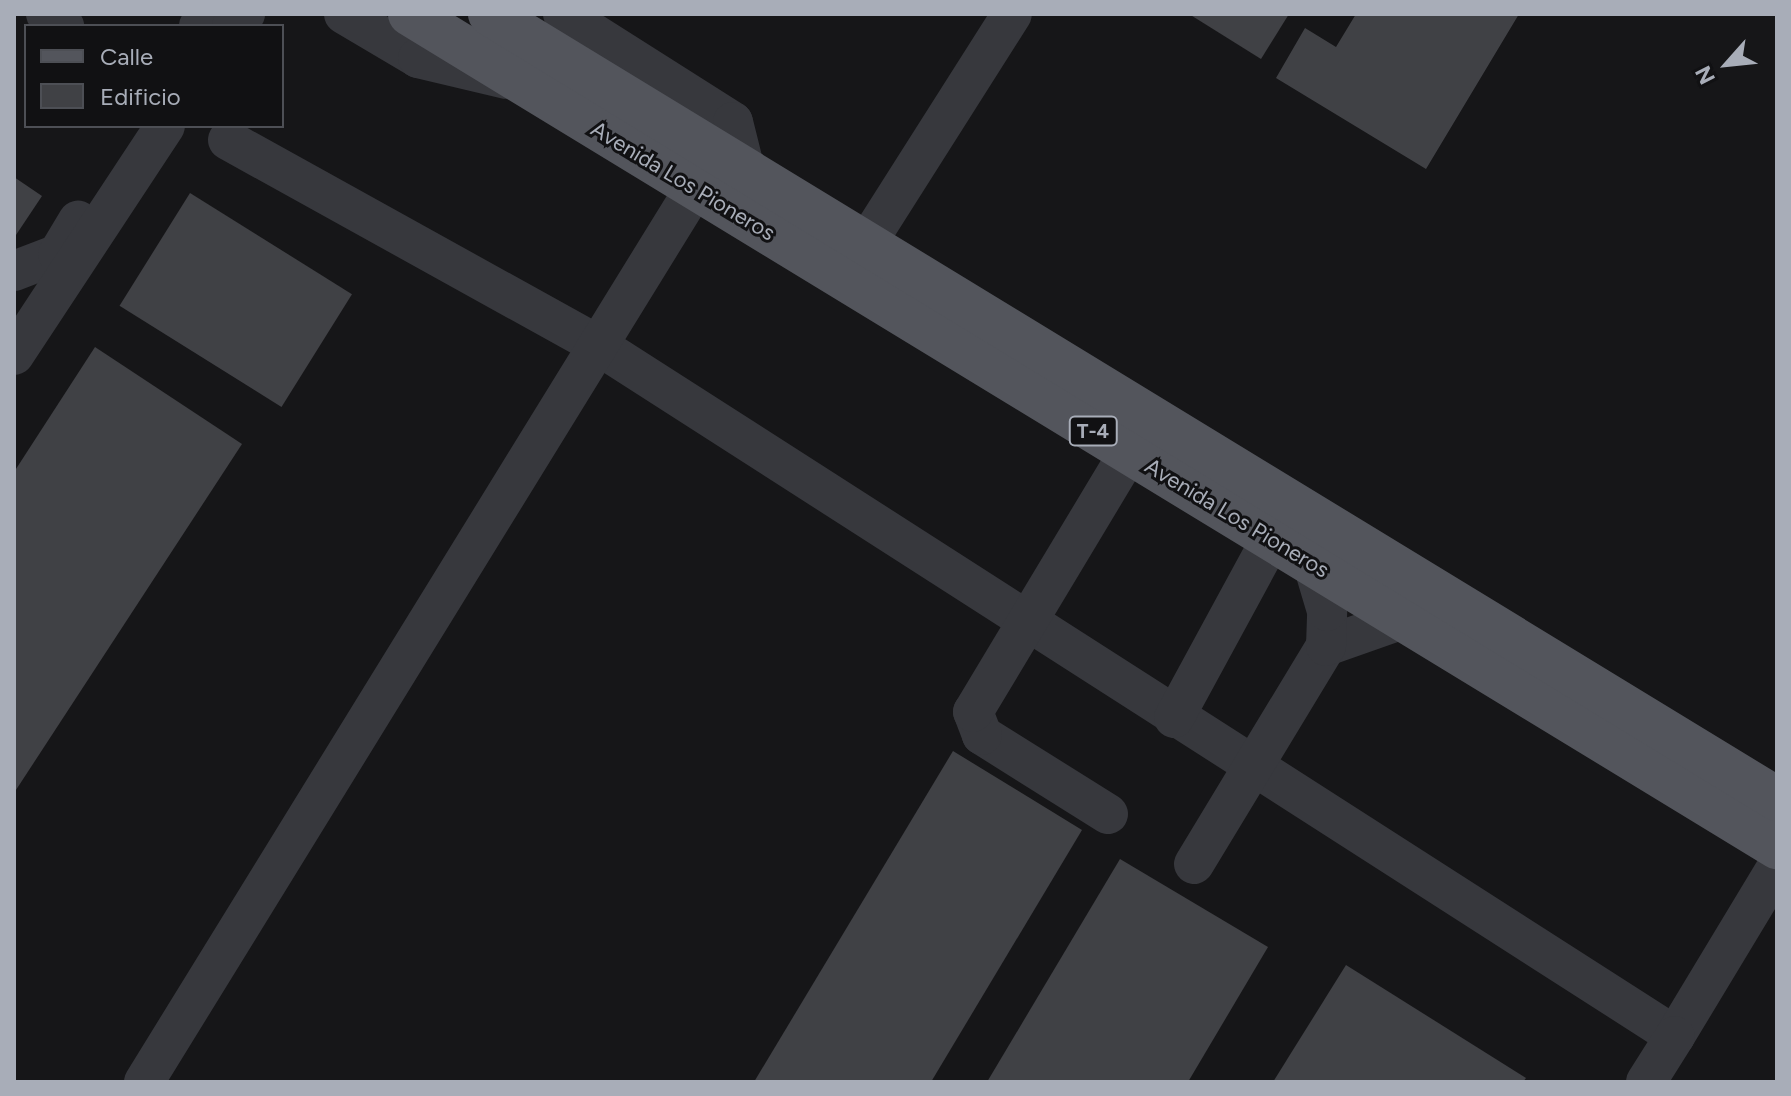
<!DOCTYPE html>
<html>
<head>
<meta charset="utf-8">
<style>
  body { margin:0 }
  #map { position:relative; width:1791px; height:1096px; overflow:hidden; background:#161618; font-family:Figtree,sans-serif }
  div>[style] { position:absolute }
  .building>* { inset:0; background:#404145; transform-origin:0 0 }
  .minor>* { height:40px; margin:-20px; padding:0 20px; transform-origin:20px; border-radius:20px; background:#37383d }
  .major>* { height:44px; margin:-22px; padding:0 22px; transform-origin:22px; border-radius:22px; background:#53555c }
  span { translate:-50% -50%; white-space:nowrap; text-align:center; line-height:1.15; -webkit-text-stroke:6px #111113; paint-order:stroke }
  .shield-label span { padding:2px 6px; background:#111113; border:2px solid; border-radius:6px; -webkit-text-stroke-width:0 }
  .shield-label { font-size:20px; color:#a8adb8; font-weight:700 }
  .street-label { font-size:22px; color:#a8adb8 }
  .frame { position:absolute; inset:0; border:16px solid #a8adb8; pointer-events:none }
  .legend { position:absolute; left:24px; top:24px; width:260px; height:104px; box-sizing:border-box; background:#111113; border:2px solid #4d4f55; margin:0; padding:10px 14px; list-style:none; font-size:24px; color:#a8adb8 }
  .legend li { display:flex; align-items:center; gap:16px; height:40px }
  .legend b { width:40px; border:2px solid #4d4f55 }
  .north { position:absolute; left:1687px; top:24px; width:80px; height:80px; -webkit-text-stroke:6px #111113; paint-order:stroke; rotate:243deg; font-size:22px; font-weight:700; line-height:32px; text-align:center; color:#a8adb8 }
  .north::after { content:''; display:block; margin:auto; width:28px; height:36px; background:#a8adb8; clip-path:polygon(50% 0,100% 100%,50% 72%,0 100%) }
</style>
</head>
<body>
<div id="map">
  <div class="building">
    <div style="clip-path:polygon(1189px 14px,1289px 14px,1261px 59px)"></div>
    <div style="clip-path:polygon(1356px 14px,1519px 14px,1426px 169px,1276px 78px,1305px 28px,1336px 47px)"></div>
    <div style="clip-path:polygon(14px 177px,42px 196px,14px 238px)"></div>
    <div style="left:190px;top:193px;width:191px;height:133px;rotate:32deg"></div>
    <div style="clip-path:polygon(95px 347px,242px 444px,14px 793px,14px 472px)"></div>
    <div style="clip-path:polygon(953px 751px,1082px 830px,931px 1082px,754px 1082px)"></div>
    <div style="clip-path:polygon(1120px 859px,1268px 947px,1188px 1082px,987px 1082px)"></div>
    <div style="clip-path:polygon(1346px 965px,1526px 1078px,1523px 1082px,1273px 1082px)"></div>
  </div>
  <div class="minor">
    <div style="left:46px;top:14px;width:22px;rotate:34deg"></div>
    <div style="left:344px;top:14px;width:86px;rotate:30.7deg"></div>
    <div style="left:418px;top:58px;width:90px;rotate:13.4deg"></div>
    <div style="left:563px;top:14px;width:201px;rotate:32.4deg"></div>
    <div style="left:733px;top:122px;width:49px;rotate:76deg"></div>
    <div style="left:199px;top:26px;width:14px;rotate:-60deg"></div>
    <div style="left:232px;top:26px;width:18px;rotate:-43deg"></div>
    <div style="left:228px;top:140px;width:424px;rotate:29deg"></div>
    <div style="left:599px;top:346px;width:1278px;rotate:32.67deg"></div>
    <div style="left:1675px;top:1036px;width:197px;rotate:-58.9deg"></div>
    <div style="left:866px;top:244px;width:272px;rotate:-57.6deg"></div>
    <div style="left:14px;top:271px;width:47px;rotate:-21.1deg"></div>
    <div style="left:58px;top:254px;width:39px;rotate:-59deg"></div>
    <div style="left:14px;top:355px;width:274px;rotate:-56.6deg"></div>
    <div style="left:1326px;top:646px;width:82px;rotate:-19.3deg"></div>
    <div style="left:1174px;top:718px;width:204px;rotate:-61.5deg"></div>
    <div style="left:1108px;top:814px;width:149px;rotate:-147.9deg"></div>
    <div style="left:982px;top:735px;width:25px;rotate:-111deg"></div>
    <div style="left:973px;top:712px;width:303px;rotate:-59deg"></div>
    <div style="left:1194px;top:864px;width:255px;rotate:-58.8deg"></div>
    <div style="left:1326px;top:646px;width:35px;rotate:-88deg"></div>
    <div style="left:1327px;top:611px;width:49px;rotate:-106.6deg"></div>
    <div style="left:144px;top:1082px;width:1050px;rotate:-58.35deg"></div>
    <div style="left:1646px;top:1082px;width:54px;rotate:-57.8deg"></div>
  </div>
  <div class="major">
    <div style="left:410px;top:14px;width:1601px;rotate:31.36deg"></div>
    <div style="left:490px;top:14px;width:1508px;rotate:31.38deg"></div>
  </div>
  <div class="shield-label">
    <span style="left:1093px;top:431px">T-4</span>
  </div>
  <div class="street-label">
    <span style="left:683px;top:181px;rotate:31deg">Avenida Los Pioneros</span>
    <span style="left:1237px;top:518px;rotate:31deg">Avenida Los Pioneros</span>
  </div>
  <div class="frame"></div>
  <ul class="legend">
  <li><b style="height:10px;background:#53555c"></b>Calle</li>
  <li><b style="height:22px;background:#404145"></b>Edificio</li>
  </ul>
  <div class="north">N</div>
</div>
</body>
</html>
